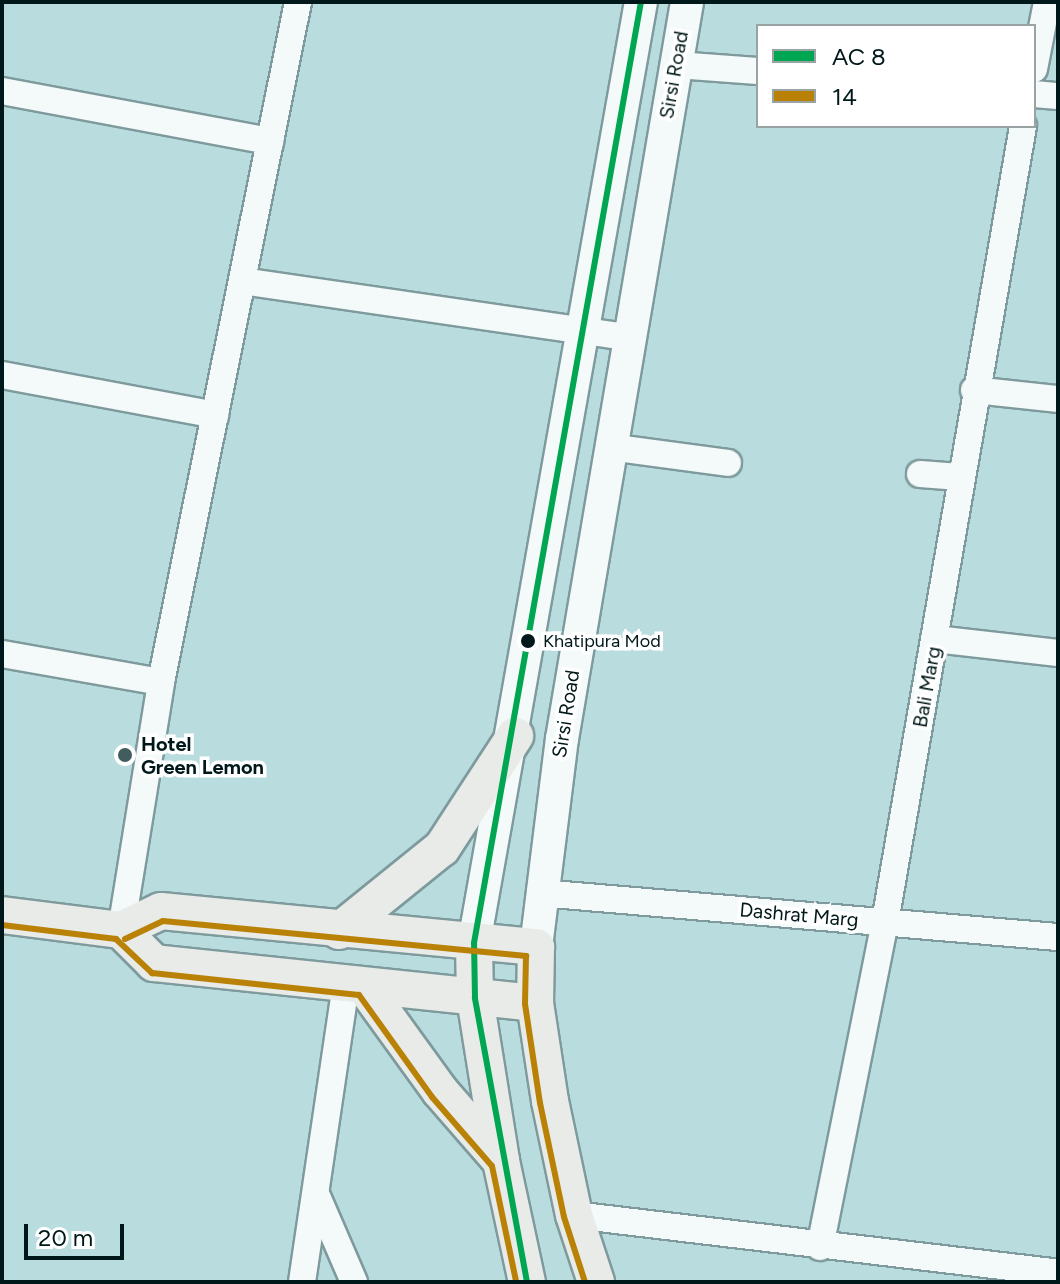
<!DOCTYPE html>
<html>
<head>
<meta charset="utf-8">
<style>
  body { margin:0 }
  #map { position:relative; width:1060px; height:1284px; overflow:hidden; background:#b9dddf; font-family:Figtree,sans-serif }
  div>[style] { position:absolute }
  .roads { filter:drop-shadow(2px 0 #7e9a9c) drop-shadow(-2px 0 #7e9a9c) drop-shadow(0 2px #7e9a9c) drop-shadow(0 -2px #7e9a9c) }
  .minor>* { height:26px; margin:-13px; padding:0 13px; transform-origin:13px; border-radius:13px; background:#f4fafa }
  .tertiary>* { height:32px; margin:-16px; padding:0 16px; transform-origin:16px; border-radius:16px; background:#f4fafa }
  .secondary>* { height:36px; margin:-18px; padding:0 18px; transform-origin:18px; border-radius:18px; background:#e8ebe8 }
  .bus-1>* { height:6px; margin:-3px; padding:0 3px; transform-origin:3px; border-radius:3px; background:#00a651 }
  .bus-2>* { height:6px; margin:-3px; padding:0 3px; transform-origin:3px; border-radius:3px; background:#b98206 }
  .dots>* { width:22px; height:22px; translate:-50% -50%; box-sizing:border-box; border:4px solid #fff; border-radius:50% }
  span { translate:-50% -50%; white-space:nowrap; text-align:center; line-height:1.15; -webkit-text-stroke:7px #fff; paint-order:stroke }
  .bus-label { font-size:18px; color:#001819 }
  .left { translate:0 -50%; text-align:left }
  .street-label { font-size:20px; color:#001819 }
  .poi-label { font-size:20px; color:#001819; font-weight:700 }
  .frame { position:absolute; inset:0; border:4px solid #001819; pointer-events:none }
  .legend { position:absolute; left:756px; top:24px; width:280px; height:104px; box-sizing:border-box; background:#fff; border:2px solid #99a3a3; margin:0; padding:10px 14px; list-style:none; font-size:24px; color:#001819 }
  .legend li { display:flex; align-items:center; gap:16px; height:40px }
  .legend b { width:40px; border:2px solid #99a3a3 }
  .scale { position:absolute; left:24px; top:1224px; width:100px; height:36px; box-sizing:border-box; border:4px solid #001819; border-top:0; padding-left:10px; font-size:24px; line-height:28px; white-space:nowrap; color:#001819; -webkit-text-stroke:6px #fff; paint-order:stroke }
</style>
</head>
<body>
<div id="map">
  <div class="roads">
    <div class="minor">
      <div style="left:676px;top:65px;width:82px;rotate:4.2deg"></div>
      <div style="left:1034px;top:69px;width:68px;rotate:-79deg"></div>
      <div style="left:2px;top:91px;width:273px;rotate:10.6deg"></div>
      <div style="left:1034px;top:94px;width:24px;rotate:5deg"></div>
      <div style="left:242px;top:281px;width:388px;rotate:8.3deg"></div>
      <div style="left:2px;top:375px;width:217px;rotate:10.6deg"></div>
      <div style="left:974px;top:390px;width:84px;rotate:6.1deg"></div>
      <div style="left:610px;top:447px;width:119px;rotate:7.7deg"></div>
      <div style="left:920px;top:474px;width:40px;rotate:4.3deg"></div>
      <div style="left:935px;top:639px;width:124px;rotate:6.5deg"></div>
      <div style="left:2px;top:654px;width:161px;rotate:10deg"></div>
      <div style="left:540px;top:893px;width:520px;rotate:4.86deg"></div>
      <div style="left:121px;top:930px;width:251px;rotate:-80.8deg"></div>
      <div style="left:161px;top:682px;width:694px;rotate:-78.61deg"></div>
      <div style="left:316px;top:1194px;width:96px;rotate:66.6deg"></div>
      <div style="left:574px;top:1215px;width:487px;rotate:6.8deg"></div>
      <div style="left:820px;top:1247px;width:331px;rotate:-78.7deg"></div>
      <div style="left:885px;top:922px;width:808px;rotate:-80.16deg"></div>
      <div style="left:302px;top:1282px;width:301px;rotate:-81.6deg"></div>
    </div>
    <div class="tertiary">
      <div style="left:474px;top:943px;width:956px;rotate:-79.94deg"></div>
      <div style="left:536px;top:947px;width:210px;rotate:-82.9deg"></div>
      <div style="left:562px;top:739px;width:748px;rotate:-80.37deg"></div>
    </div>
    <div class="secondary">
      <div style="left:2px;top:915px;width:120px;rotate:7.2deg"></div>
      <div style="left:121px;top:930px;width:47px;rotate:45deg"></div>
      <div style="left:154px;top:963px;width:383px;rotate:6deg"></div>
      <div style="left:121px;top:930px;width:44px;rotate:-25.4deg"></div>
      <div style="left:161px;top:911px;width:377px;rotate:5.5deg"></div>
      <div style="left:536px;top:947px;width:56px;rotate:91deg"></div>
      <div style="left:535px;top:1003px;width:99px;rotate:81.3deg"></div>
      <div style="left:550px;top:1101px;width:116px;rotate:78.1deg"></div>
      <div style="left:574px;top:1215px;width:71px;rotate:71.8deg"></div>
      <div style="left:339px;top:931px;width:132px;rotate:-38.9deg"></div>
      <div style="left:442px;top:848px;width:134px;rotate:-56.9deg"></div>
      <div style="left:474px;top:943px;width:55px;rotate:89deg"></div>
      <div style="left:475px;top:998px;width:165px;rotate:80.9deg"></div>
      <div style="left:501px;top:1161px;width:124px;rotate:77.9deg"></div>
      <div style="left:364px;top:986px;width:130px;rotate:54.1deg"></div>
      <div style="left:440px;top:1091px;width:93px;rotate:48.9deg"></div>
    </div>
  </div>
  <div class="bus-1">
    <div style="left:527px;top:1282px;width:289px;rotate:-100.4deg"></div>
    <div style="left:475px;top:998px;width:55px;rotate:-91deg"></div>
    <div style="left:474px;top:943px;width:956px;rotate:-79.94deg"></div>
  </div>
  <div class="bus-2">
    <div style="left:2px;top:925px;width:115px;rotate:7deg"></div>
    <div style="left:116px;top:939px;width:50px;rotate:43.4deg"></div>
    <div style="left:152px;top:973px;width:208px;rotate:6.1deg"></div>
    <div style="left:359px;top:995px;width:125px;rotate:54.4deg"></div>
    <div style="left:432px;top:1097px;width:91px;rotate:49deg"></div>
    <div style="left:492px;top:1166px;width:117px;rotate:78.2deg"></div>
    <div style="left:125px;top:939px;width:42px;rotate:-25.3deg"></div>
    <div style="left:163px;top:921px;width:365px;rotate:5.5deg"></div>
    <div style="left:526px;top:956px;width:48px;rotate:91.2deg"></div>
    <div style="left:525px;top:1004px;width:100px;rotate:81.4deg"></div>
    <div style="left:540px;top:1103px;width:116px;rotate:78.1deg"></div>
    <div style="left:564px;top:1217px;width:68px;rotate:72.1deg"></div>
  </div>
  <div class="dots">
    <div style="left:528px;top:641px;background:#001819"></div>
    <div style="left:125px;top:755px;background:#415d5e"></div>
  </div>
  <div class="bus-label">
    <span class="left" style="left:543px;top:641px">Khatipura Mod</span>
  </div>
  <div class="street-label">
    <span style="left:674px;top:75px;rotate:-80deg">Sirsi Road</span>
    <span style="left:927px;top:687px;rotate:-80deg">Bali Marg</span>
    <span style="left:566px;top:714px;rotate:-81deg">Sirsi Road</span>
    <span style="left:799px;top:915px;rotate:5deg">Dashrat Marg</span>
  </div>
  <div class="poi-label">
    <span class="left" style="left:141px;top:756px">Hotel<br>Green Lemon</span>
  </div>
  <div class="frame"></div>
  <ul class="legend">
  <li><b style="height:10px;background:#00a651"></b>AC 8</li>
  <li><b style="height:10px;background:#b98206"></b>14</li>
  </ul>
  <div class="scale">20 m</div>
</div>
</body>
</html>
